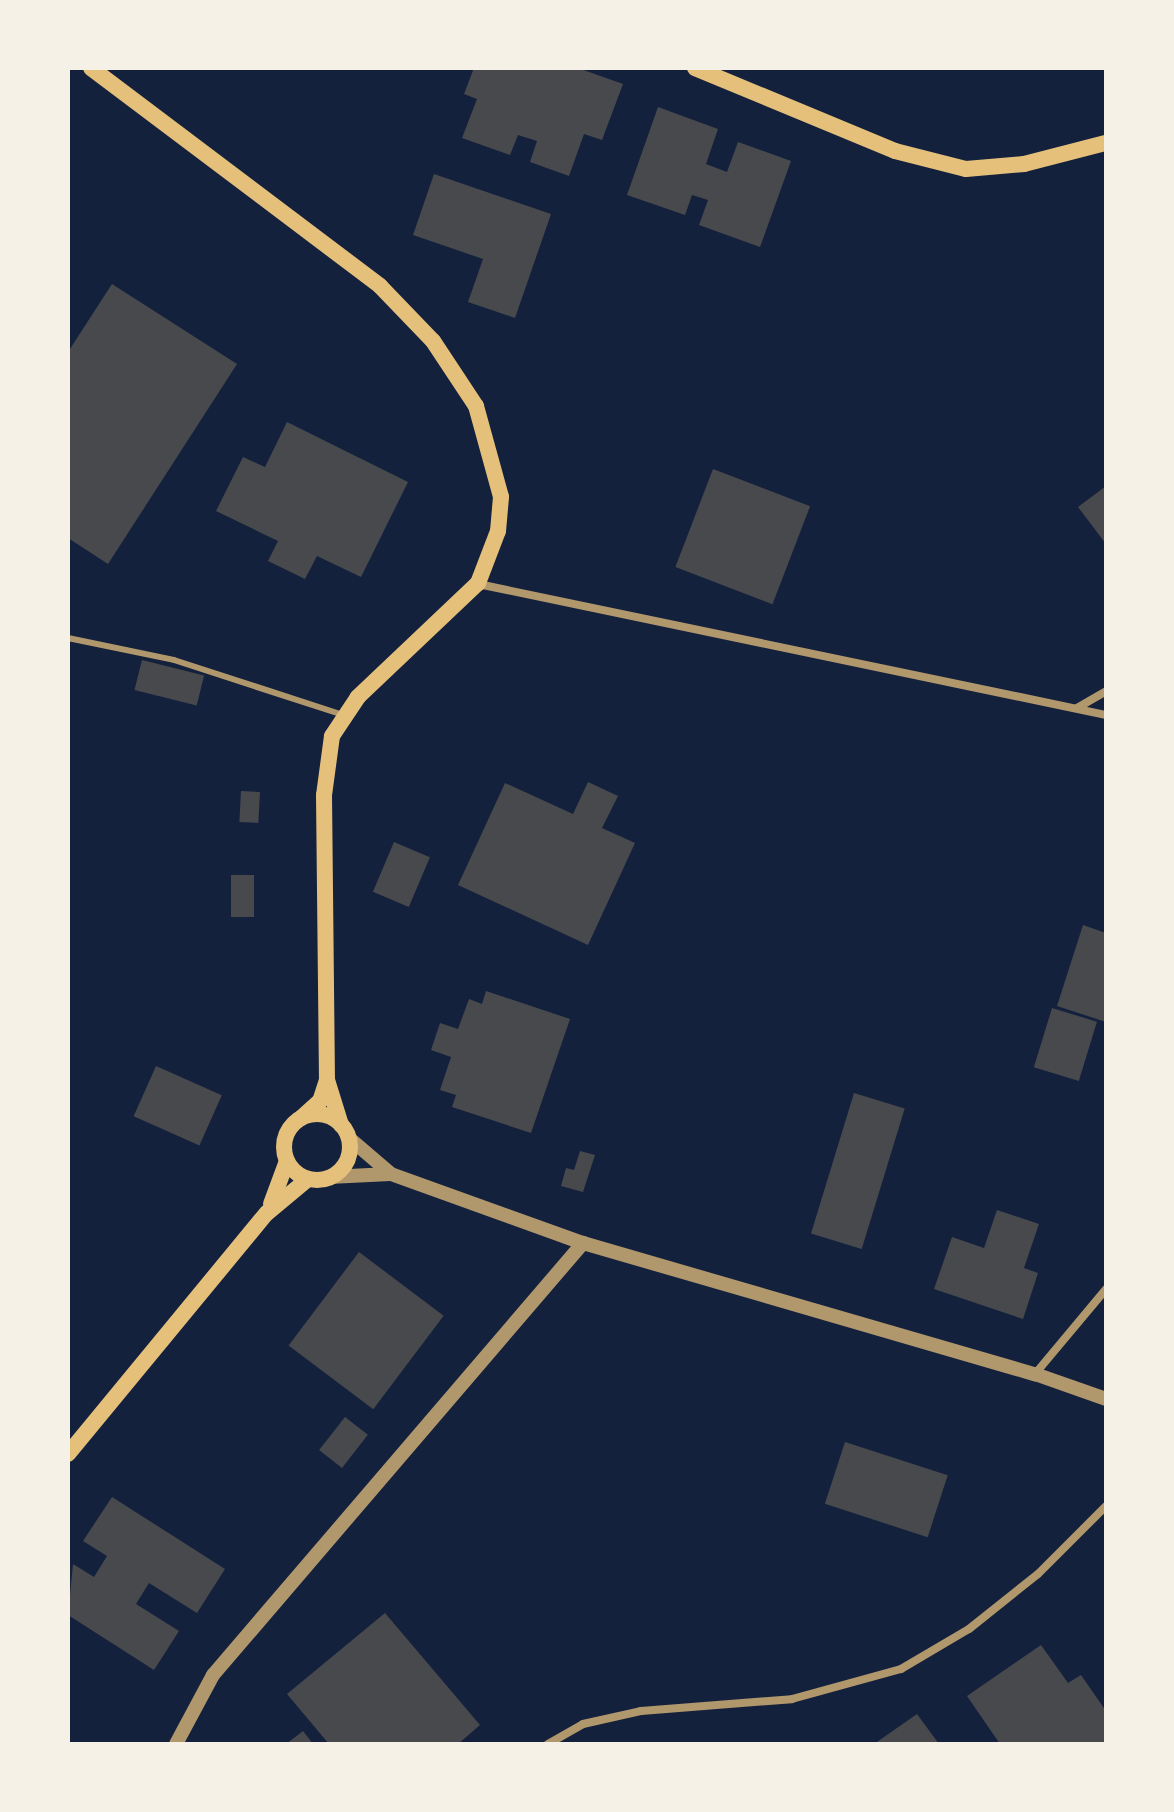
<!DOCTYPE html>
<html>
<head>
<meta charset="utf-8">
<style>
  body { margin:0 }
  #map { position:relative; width:1174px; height:1812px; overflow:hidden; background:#14213d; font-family:"Roboto Condensed",sans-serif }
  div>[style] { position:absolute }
  .building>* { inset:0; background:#48494c; transform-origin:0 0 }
  .service>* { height:6px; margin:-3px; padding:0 3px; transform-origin:3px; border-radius:3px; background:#b1986c }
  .minor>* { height:8px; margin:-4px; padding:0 4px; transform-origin:4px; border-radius:4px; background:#b1986c }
  .tertiary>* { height:14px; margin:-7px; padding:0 7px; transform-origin:7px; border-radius:7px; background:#b1986c }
  .secondary>* { height:16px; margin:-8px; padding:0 8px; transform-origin:8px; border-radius:8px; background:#e5c07b }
  .secondary>.ring { margin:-8px; padding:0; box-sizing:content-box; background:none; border:16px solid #e5c07b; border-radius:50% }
  span { translate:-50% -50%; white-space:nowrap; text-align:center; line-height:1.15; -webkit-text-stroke:7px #f6f1e7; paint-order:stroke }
  .frame { position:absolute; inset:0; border:70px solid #f6f1e7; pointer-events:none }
</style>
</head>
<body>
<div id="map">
  <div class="building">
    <div style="clip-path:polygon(474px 68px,578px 68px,623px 84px,602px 140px,584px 134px,569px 176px,530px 162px,537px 141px,518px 135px,510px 155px,462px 138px,477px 99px,464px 94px)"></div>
    <div style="clip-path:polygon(658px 107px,718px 129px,706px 164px,727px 172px,738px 142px,791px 161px,760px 247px,699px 225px,708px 200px,692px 195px,685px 215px,627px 195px)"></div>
    <div style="clip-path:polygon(434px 174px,551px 214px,515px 318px,468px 302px,483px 259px,413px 235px)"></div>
    <div style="clip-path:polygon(112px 284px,237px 364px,108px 564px,68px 538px,68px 352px)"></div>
    <div style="clip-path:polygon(287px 422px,408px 482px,361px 577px,317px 556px,305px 579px,268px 561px,278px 541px,216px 511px,243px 457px,265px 467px)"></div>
    <div style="left:713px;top:469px;width:104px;height:105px;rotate:21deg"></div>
    <div style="clip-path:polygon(1106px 486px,1106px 544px,1078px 507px)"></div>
    <div style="left:142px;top:660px;width:64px;height:31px;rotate:14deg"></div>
    <div style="clip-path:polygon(588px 782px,618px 796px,602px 828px,635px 843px,588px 945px,458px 885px,505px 783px,573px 814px)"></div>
    <div style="left:241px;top:791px;width:19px;height:31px;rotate:3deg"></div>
    <div style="left:394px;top:842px;width:39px;height:54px;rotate:23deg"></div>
    <div style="left:231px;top:875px;width:23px;height:42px"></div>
    <div style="clip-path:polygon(1083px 925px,1106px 933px,1106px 1022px,1057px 1006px)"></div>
    <div style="clip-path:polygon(486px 991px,570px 1019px,531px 1133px,452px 1107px,456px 1095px,440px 1090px,451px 1057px,431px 1050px,440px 1023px,458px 1029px,469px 999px,482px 1004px)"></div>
    <div style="left:1052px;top:1008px;width:47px;height:62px;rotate:17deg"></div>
    <div style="left:156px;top:1066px;width:72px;height:55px;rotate:24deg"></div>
    <div style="left:854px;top:1093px;width:53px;height:147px;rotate:17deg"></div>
    <div style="clip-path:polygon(580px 1151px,595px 1155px,583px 1192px,561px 1186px,566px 1168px,574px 1170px)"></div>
    <div style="clip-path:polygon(997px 1210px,1039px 1224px,1024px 1268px,1038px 1273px,1023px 1319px,934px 1289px,952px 1237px,984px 1248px)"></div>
    <div style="left:359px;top:1252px;width:106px;height:117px;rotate:37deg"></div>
    <div style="left:345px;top:1417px;width:29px;height:42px;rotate:38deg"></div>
    <div style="left:845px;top:1442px;width:108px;height:65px;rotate:18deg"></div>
    <div style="clip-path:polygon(112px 1497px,225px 1569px,197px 1613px,149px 1583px,136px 1604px,179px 1631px,154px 1670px,68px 1615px,73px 1564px,94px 1577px,107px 1556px,83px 1541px)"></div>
    <div style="clip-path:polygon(385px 1613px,480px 1725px,458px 1744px,329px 1744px,287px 1694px)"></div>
    <div style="clip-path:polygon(1041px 1645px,1068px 1683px,1081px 1675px,1106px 1711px,1106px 1744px,1000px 1744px,967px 1696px)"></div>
    <div style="clip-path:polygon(917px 1714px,939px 1744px,874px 1744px)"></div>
    <div style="clip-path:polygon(303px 1731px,313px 1744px,286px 1744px)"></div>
  </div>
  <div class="service">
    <div style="left:68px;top:638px;width:108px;rotate:11.7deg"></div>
    <div style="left:174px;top:660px;width:178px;rotate:18deg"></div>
  </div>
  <div class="minor">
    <div style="left:478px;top:584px;width:642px;rotate:11.78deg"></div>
    <div style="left:1077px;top:708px;width:34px;rotate:-30deg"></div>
    <div style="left:1035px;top:1374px;width:111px;rotate:-50.1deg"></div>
    <div style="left:548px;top:1744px;width:40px;rotate:-29.7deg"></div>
    <div style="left:583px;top:1724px;width:59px;rotate:-12.6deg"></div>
    <div style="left:641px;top:1711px;width:151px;rotate:-4.5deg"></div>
    <div style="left:792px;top:1699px;width:113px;rotate:-15.4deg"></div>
    <div style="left:901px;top:1669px;width:79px;rotate:-30.5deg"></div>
    <div style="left:969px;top:1629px;width:88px;rotate:-38.6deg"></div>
    <div style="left:1038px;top:1574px;width:96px;rotate:-45deg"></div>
  </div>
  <div class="tertiary">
    <div style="left:349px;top:1138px;width:55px;rotate:40.6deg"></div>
    <div style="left:391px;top:1174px;width:204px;rotate:19.8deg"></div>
    <div style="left:583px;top:1243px;width:471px;rotate:16.2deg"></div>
    <div style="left:1035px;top:1374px;width:75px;rotate:19.4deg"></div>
    <div style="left:329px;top:1177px;width:61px;rotate:-2.8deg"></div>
    <div style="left:176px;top:1744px;width:78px;rotate:-61.8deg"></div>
    <div style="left:213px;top:1675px;width:569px;rotate:-49.42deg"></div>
  </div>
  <div class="secondary">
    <div style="left:91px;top:68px;width:362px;rotate:37deg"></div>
    <div style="left:380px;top:286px;width:76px;rotate:46.1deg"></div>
    <div style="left:433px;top:341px;width:78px;rotate:56.5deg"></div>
    <div style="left:476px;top:406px;width:94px;rotate:74.6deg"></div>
    <div style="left:501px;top:497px;width:34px;rotate:95deg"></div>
    <div style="left:498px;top:531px;width:56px;rotate:111deg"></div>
    <div style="left:478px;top:583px;width:166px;rotate:136.5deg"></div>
    <div style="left:358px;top:697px;width:47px;rotate:123.7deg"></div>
    <div style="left:332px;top:736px;width:60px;rotate:97.7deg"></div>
    <div style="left:324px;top:795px;width:285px;rotate:89.4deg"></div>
    <div style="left:327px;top:1080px;width:22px;rotate:108deg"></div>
    <div style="left:320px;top:1101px;width:25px;rotate:138deg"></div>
    <div style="left:695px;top:68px;width:217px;rotate:22.5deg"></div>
    <div style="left:895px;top:151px;width:73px;rotate:14.2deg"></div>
    <div style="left:966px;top:169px;width:58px;rotate:-4.9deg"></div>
    <div style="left:1024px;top:164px;width:85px;rotate:-14.4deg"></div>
    <div style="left:327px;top:1080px;width:47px;rotate:72.7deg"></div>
    <div class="ring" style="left:284px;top:1114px;width:50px;height:50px"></div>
    <div style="left:271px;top:1204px;width:46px;rotate:-69.6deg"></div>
    <div style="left:68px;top:1454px;width:313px;rotate:-50.5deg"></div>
    <div style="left:267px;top:1213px;width:53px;rotate:-39.7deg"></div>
  </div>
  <div class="frame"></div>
</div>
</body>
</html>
